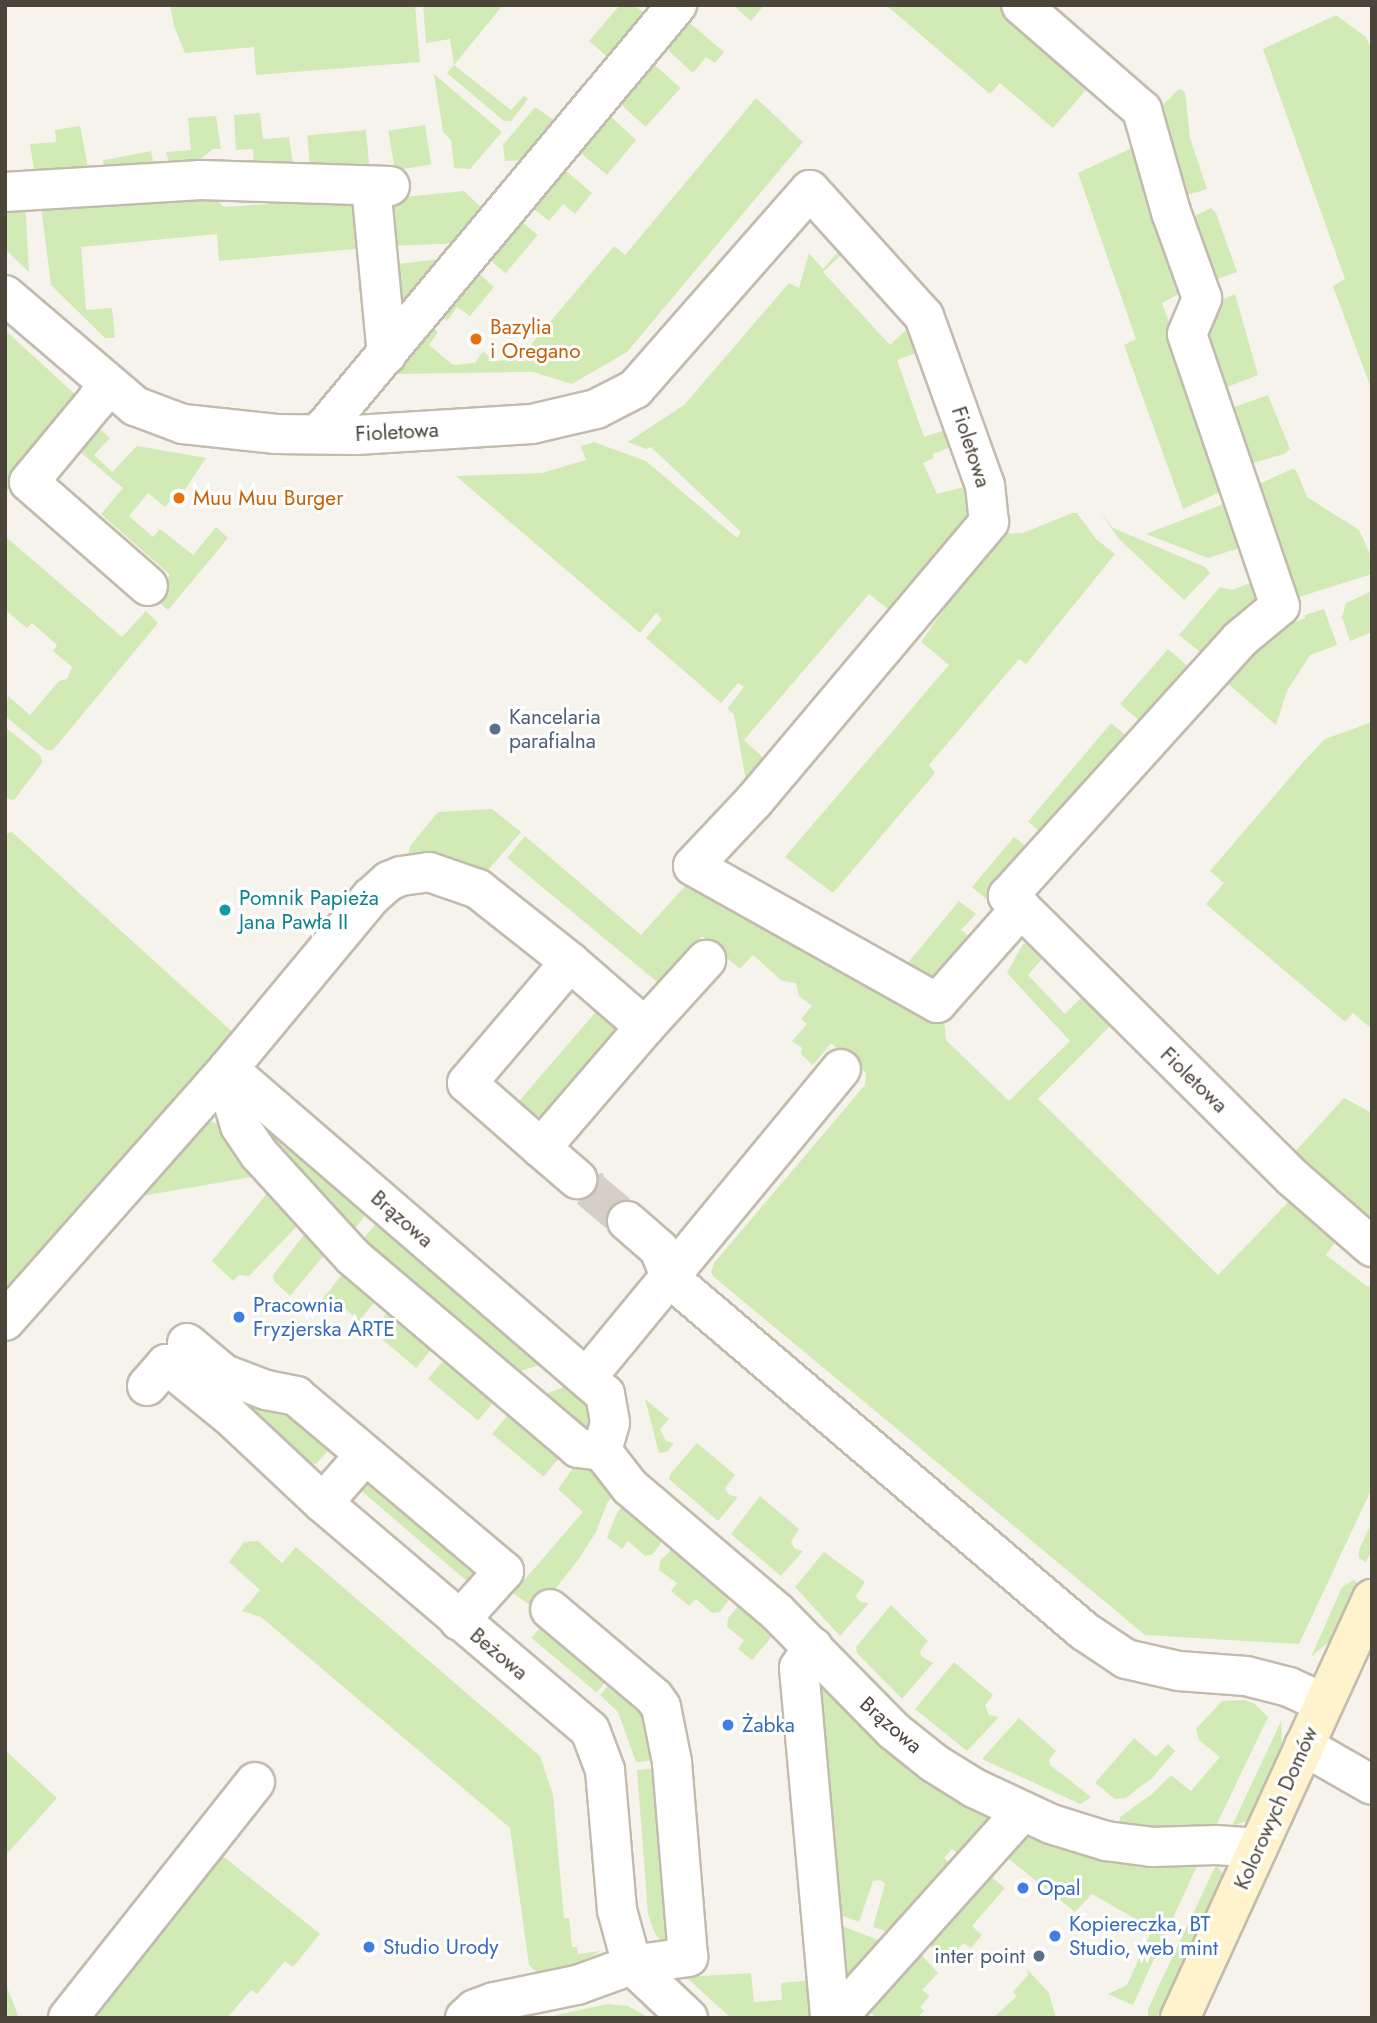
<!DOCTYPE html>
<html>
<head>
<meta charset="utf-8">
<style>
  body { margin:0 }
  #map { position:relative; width:1377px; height:2023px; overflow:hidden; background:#f6f3ec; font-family:Jost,sans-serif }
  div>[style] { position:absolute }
  .green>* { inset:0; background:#d2eab5; transform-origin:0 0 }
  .street-tunnel>* { height:38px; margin-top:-19px; transform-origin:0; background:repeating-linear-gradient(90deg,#d4d0c8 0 38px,transparent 0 57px) }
  .roads { filter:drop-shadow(2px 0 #c2bbae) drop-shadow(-2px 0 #c2bbae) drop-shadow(0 2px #c2bbae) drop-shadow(0 -2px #c2bbae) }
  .street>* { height:38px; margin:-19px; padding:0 19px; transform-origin:19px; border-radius:19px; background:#fff }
  .secondary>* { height:38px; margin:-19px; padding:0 19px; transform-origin:19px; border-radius:19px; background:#fff3cd }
  .dots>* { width:19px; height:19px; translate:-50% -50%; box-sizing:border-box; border:4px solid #fff; border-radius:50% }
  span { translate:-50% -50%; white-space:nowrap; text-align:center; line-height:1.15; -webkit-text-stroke:6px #fff; paint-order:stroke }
  .food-label { font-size:21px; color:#c56008 }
  .left { translate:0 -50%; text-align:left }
  .street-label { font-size:21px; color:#4b4439 }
  .service-label { font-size:21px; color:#4e5e75 }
  .right { translate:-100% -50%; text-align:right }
  .culture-label { font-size:21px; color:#0d838f }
  .shop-label { font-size:21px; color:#366cbe }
  .frame { position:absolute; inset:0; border:7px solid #4b4439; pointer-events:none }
</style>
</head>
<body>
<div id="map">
  <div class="green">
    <div style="clip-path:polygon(170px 5px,415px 5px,420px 62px,256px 75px,254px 47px,185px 53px,174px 26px)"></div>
    <div style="clip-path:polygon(423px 5px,503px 5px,454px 65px,511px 110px,524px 96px,528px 99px,511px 121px,504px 121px,447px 73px,454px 65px,450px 39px,426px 43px)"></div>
    <div style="clip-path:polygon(620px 5px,634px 5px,648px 16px,610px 59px,589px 41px)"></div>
    <div style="clip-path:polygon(733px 5px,764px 5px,751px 21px)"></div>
    <div style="clip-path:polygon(886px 5px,1004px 5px,1092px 83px,1053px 128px,1000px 83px,990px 94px)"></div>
    <div style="clip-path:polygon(1336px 15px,1366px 37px,1372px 51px,1372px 391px,1333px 286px,1345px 279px,1263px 49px)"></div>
    <div style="clip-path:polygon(684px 18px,724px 52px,715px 63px,706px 57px,693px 73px,661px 44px)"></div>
    <div style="left:647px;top:58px;width:45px;height:52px;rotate:42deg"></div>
    <div style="clip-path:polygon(434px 74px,502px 132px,470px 169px,454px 168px,451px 140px,443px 132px)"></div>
    <div style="clip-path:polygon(1179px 89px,1185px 92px,1190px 138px,1207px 189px,1184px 196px,1160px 108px)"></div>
    <div style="clip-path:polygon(756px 98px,803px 142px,627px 352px,572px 384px,533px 372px,396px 374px,388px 366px,425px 320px,438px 332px,429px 345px,453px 365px,475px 363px,483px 351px,494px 361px,519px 359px,614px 246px,625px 255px)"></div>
    <div style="clip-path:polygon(535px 107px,558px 123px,534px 160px,505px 161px,503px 145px)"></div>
    <div style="clip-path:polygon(605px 111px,636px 140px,607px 175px,571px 145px)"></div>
    <div style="clip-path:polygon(260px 113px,263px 139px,289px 137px,295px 178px,255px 180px,253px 149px,236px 150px,234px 115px)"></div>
    <div style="clip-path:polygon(216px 116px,221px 149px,213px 149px,196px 163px,170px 165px,166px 152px,191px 150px,188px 118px)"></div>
    <div style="left:425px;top:125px;width:40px;height:37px;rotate:81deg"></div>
    <div style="clip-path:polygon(80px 126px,89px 172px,35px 176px,30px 144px,56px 142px,55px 130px)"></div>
    <div style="left:366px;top:130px;width:42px;height:59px;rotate:85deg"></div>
    <div style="clip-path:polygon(1136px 146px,1184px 283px,1179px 294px,1162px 303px,1229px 488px,1183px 509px,1124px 345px,1136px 339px,1078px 173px)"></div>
    <div style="left:151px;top:151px;width:15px;height:49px;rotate:79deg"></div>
    <div style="clip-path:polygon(557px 163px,592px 193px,575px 214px,563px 204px,549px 221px,525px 202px)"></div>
    <div style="clip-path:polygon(464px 191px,488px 214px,464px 243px,391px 246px,384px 199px)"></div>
    <div style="clip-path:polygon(209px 192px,224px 207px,355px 198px,366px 248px,219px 261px,217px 234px,81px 247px,86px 310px,112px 308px,115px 338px,105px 338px,51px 285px,40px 199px)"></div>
    <div style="clip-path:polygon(25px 199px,29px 272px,5px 249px,5px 201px)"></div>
    <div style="clip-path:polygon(1211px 208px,1216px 213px,1237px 272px,1214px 280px,1191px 218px)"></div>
    <div style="left:514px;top:215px;width:31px;height:50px;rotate:40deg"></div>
    <div style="clip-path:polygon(823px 236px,843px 253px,823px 272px,890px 345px,911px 325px,924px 350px,897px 360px,924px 437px,951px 428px,956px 445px,933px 454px,934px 458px,923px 463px,937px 494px,968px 486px,970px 509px,965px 522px,893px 613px,869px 594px,744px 740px,768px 762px,746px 781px,734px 714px,727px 709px,744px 687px,738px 683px,721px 703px,646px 638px,662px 619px,656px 613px,640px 633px,456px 476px,542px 473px,586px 460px,581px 446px,594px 442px,646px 461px,737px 538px,741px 532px,651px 447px,646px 449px,628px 442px,684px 405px,789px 283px,799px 288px,809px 253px,823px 269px,838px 252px)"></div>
    <div style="clip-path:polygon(450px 258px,397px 324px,389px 265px)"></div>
    <div style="clip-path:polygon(471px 266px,494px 287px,470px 316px,457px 307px,447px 321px,434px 309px)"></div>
    <div style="clip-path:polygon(1235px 294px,1258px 375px,1222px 389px,1204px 338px,1220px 310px,1221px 300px)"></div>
    <div style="clip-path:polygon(5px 330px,77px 396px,69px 417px,5px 493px)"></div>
    <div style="clip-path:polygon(1268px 395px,1290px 449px,1284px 454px,1250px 464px,1229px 409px)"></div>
    <div style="clip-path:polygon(91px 422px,110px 438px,94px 455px,112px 472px,137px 446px,206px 458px,184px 491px,176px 494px,165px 507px,148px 493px,129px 516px,153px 537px,160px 529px,193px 555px,216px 527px,228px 538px,168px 610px,153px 597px,170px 575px,101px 514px,123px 488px,72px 445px)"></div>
    <div style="clip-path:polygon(1292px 469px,1296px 470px,1307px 497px,1359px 530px,1372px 558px,1372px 574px,1299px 597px,1257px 485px)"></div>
    <div style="clip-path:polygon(1234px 500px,1249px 545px,1208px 558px,1146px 534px)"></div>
    <div style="clip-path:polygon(1100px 512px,1113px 528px,1205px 567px,1210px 573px,1184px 600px,1119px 539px)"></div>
    <div style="clip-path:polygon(1072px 513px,1077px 513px,1096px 539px,1115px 554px,1026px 664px,1019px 659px,929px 765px,935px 773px,833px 893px,785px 857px,949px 665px,921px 642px,996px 534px,1023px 533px)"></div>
    <div style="clip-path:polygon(5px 536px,122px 637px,146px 611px,158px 623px,53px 750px,46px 750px,5px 716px,8px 696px,30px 715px,59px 681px,67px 679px,72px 667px,53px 651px,57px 645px,32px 623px,27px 628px,5px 610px)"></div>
    <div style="clip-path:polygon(1246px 562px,1266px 591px,1205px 656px,1179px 635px,1220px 587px,1232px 590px,1250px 583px,1243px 565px)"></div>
    <div style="clip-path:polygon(1372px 591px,1372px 632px,1350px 641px,1342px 617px,1346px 603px)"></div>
    <div style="clip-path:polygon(1324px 609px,1337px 645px,1310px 655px,1287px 691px,1276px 725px,1221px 678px,1280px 628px,1305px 618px,1305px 615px)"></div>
    <div style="left:1168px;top:649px;width:32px;height:73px;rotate:41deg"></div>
    <div style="clip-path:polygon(1372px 722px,1372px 1029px,1353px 1013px,1345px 1022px,1206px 904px,1224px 883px,1210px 871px,1304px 761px,1325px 739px)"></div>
    <div style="left:1111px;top:723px;width:26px;height:129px;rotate:40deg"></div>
    <div style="clip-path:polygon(5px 727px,41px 756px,42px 763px,14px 800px,5px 798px)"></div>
    <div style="clip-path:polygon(492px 809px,521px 832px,483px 876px,407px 860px,410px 846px,438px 812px)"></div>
    <div style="clip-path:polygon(12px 832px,238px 1037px,5px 1302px,5px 834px)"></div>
    <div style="clip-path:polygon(525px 836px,641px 935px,692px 878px,944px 1020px,946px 1040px,1009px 1101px,1070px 1041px,1007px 973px,1023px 944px,1035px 943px,1047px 953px,1028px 975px,1065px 1014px,1086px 993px,1116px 1020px,1038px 1099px,1218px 1275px,1295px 1195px,1340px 1235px,1326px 1255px,1368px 1287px,1372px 1282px,1372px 1488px,1299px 1644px,1145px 1635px,714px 1277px,711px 1272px,714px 1263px,865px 1085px,866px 1073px,831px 1043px,813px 1065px,801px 1054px,802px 1048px,792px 1041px,807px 1024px,801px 1019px,812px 1006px,799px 996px,796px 983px,782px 981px,753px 955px,740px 969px,702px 936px,662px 986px,507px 858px)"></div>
    <div style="clip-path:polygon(1014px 837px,1032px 851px,987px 900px,972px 887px)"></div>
    <div style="clip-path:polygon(959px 901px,976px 914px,961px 930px,977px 942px,941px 986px,902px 970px)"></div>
    <div style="clip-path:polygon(600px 1007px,617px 1027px,539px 1118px,532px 1120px,515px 1106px)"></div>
    <div style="clip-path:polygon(1344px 1098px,1372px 1113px,1372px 1229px,1293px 1154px)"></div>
    <div style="clip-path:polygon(246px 1110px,371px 1208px,349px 1236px)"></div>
    <div style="clip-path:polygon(206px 1120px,224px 1126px,258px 1176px,130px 1198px)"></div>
    <div style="clip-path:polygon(269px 1191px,299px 1224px,249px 1276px,239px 1275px,233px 1281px,212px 1261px)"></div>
    <div style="clip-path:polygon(380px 1219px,544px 1364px,520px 1371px,504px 1371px,358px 1245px)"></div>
    <div style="clip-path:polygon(306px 1232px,325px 1254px,290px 1296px,274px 1281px,273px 1275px)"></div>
    <div style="clip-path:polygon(345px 1271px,379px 1297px,359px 1321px,339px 1303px,331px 1312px,319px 1303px)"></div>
    <div style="clip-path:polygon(392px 1307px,435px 1345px,416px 1368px,375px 1333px,381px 1327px,381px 1320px)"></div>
    <div style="left:448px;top:1355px;width:65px;height:31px;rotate:40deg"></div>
    <div style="clip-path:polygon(577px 1382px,596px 1402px,591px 1429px,579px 1431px,540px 1396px)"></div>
    <div style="clip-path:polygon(225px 1397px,284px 1406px,330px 1448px,316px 1464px,303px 1461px)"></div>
    <div style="clip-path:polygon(645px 1399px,669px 1419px,660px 1429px,666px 1441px,674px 1443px,667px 1452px,659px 1453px)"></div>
    <div style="left:512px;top:1410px;width:67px;height:31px;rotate:40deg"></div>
    <div style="clip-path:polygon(697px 1443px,735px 1475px,725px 1488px,729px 1495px,738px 1497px,718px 1521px,669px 1479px,671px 1473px)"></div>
    <div style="clip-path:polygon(576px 1464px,609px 1480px,619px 1490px,607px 1503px,596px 1532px,578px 1560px,538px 1611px,513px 1593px,583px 1512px,558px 1489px)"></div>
    <div style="clip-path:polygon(368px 1481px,471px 1569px,477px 1579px,475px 1588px,358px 1488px,358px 1482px)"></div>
    <div style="clip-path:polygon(760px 1496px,799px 1529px,791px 1542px,795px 1549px,803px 1551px,781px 1576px,731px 1534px)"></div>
    <div style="clip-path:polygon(630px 1497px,669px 1532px,653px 1554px,645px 1556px,628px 1541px,622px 1549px,607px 1537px,617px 1513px)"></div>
    <div style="clip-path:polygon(1372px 1522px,1372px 1550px,1366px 1562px,1359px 1558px,1359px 1550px)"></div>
    <div style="clip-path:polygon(258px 1541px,282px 1563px,296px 1547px,540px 1756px,553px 1795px,564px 1918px,569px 1918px,572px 1947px,577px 1947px,578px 1954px,601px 1951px,576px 1964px,537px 1973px,529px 1965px,510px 1828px,261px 1617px,242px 1611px,260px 1590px,229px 1562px,244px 1542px)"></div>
    <div style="clip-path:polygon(680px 1541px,736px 1590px,720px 1612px,712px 1613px,696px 1599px,689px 1606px,671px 1591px,677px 1583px,659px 1570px,660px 1561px)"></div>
    <div style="clip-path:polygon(824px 1552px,865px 1582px,856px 1596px,860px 1602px,869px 1603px,840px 1636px,795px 1587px)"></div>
    <div style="clip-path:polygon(1354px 1580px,1357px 1583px,1331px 1640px,1311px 1657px,1342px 1587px)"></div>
    <div style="clip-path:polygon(745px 1598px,774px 1634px,752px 1660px,738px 1649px,744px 1640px,727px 1627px,728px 1618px)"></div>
    <div style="clip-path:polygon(891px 1605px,928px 1641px,920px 1651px,921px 1656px,933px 1663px,902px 1699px,857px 1653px,856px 1647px)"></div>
    <div style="left:543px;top:1624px;width:85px;height:18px;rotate:40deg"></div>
    <div style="clip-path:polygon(954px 1662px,993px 1695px,985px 1705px,989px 1715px,999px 1717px,967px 1751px,915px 1709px)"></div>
    <div style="clip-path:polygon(819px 1679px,996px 1810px,965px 1859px,952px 1849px,944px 1858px,956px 1869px,898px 1935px,873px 1927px,885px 1884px,880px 1880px,873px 1881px,859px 1922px,832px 1912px)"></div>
    <div style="clip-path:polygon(612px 1682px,647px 1714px,657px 1760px,636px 1762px,618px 1712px,600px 1695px)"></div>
    <div style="clip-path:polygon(1244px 1700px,1255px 1704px,1268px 1717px,1215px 1828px,1151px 1827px,1120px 1823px,1120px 1817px,1152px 1794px,1171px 1775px,1191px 1791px,1220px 1757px,1199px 1740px,1196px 1729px,1222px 1701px)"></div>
    <div style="clip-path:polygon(1019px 1718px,1056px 1751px,1049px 1760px,1050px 1765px,1091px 1797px,1087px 1800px,1080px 1804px,982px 1759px)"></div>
    <div style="clip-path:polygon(1281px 1721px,1282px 1748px,1248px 1821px,1232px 1826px)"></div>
    <div style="clip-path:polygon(1134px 1738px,1156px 1757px,1168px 1744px,1175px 1751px,1153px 1777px,1126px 1798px,1115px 1799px,1095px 1783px)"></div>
    <div style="clip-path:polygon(5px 1750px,57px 1798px,5px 1856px)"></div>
    <div style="clip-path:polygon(657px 1768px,671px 1937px,665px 1945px,655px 1934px,648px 1914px,637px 1770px)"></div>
    <div style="clip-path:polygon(1026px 1832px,1201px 1857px,1133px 2005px,1108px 1994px,1127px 1985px,1151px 1932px,1148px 1926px,1092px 1894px,1075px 1912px,1000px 1852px)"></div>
    <div style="clip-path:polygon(224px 1857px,320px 1934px,293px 1967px,285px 1961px,257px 1994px,251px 1990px,227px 2018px,80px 2018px,212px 1859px)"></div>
    <div style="clip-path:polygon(1216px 1865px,1224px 1875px,1157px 2018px,1148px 2018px,1148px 2009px)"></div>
    <div style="clip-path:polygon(988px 1874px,1005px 1888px,972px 1926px,982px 1935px,971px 1948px,963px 1943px,952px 1957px,944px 1957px,926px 1942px)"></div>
    <div style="clip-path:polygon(832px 1922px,891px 1945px,846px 1996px)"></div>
    <div style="clip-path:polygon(918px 1951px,938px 1973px,922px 1990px,930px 1996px,920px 2007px,924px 2011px,917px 2018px,877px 2018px,867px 2010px)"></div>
    <div style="clip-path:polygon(1027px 1969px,1049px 1993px,1056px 2018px,993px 2018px,1017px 1996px,1013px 1992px,1028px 1975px)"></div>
    <div style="clip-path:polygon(751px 1973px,754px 2002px,782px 2000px,781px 1983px,813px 1980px,813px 2018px,731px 2018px,686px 1977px)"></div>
    <div style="clip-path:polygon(5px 1982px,19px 2018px,5px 2018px)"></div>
    <div style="clip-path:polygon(607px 2004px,628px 2006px,650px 2018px,544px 2018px)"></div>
  </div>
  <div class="street-tunnel">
    <div style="left:577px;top:1179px;width:8px;rotate:14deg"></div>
    <div style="left:585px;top:1181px;width:9px;rotate:63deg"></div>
    <div style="left:589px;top:1189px;width:50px;rotate:40.1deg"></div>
  </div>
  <div class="roads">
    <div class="street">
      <div style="left:371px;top:186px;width:169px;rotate:84.6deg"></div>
      <div style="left:5px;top:192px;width:196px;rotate:-3.5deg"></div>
      <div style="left:201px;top:180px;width:189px;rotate:1.8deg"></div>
      <div style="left:5px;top:295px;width:171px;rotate:40.5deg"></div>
      <div style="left:135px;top:406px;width:51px;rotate:20.6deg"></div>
      <div style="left:183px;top:424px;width:94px;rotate:6.1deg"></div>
      <div style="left:276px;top:434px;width:80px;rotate:0.7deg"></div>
      <div style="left:356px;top:435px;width:176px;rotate:-3.6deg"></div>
      <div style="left:532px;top:424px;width:66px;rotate:-13.2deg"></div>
      <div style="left:596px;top:409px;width:44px;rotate:-27.1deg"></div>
      <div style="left:635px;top:389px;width:265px;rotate:-48.7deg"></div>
      <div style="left:810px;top:190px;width:170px;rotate:47.9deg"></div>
      <div style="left:924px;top:316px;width:180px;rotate:70.2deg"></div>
      <div style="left:985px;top:485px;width:37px;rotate:84deg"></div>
      <div style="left:989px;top:522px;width:365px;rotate:130.1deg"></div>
      <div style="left:754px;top:801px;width:89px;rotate:133.2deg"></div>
      <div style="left:693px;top:866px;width:280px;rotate:29.3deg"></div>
      <div style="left:937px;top:1003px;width:127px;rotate:-48.5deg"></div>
      <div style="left:1021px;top:908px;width:383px;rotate:44.8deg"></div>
      <div style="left:1293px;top:1178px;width:105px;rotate:41.1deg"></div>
      <div style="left:106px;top:384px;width:20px;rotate:120deg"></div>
      <div style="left:96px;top:401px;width:105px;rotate:129.6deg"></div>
      <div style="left:29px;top:482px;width:158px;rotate:41.2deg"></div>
      <div style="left:319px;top:434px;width:559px;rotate:-50.16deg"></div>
      <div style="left:1021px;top:908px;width:18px;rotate:-137deg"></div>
      <div style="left:1008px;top:896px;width:345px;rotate:-47.9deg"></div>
      <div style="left:1239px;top:640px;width:53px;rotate:-39.7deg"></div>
      <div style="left:1280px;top:606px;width:287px;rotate:-108.9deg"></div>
      <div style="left:1187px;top:334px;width:39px;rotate:-67deg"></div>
      <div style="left:1202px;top:298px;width:91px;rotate:-109.8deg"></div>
      <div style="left:1171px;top:212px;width:106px;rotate:-105.9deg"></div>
      <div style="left:1142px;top:110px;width:160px;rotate:-139deg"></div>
      <div style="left:645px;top:1027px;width:91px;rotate:-47.7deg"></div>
      <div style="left:228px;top:1069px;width:27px;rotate:84deg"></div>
      <div style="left:231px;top:1096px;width:31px;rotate:73deg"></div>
      <div style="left:240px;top:1126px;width:34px;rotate:56deg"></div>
      <div style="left:259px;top:1154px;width:139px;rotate:47.6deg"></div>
      <div style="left:353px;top:1257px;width:295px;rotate:40.3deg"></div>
      <div style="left:578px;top:1448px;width:24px;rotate:7deg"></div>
      <div style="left:602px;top:1451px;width:46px;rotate:52.1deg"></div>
      <div style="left:630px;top:1487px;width:193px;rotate:40.4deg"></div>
      <div style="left:777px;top:1612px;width:167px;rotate:45.5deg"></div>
      <div style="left:894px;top:1731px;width:51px;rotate:38.7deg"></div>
      <div style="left:934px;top:1763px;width:47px;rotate:32deg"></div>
      <div style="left:974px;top:1788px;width:85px;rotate:25.1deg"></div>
      <div style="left:1051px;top:1824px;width:58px;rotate:17.2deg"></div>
      <div style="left:1106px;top:1841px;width:46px;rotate:7.4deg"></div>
      <div style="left:1152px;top:1847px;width:64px;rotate:-1.8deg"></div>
      <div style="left:1216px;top:1845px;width:42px;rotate:4.1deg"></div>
      <div style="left:228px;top:1069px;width:498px;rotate:40.8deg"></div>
      <div style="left:605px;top:1394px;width:29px;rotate:80deg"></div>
      <div style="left:610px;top:1423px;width:29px;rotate:106deg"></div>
      <div style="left:541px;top:1148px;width:160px;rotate:-49.3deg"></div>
      <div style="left:645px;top:1027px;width:99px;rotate:-139.1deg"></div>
      <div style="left:570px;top:962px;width:159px;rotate:130.4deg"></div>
      <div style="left:467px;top:1083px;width:98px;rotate:41.3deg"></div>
      <div style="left:541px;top:1148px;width:48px;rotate:40.7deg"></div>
      <div style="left:627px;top:1221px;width:43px;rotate:41.2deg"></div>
      <div style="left:659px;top:1249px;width:32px;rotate:68deg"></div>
      <div style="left:671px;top:1279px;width:543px;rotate:40.44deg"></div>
      <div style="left:1084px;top:1631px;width:50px;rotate:33.7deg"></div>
      <div style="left:1126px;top:1659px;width:54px;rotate:12.8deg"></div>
      <div style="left:1179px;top:1671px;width:67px;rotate:4.3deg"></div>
      <div style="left:1246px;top:1676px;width:44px;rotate:14.3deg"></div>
      <div style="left:1289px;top:1687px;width:38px;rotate:25deg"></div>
      <div style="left:5px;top:1321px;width:337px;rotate:-48.5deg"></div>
      <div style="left:228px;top:1069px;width:224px;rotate:-50.3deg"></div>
      <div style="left:371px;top:897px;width:24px;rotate:-42deg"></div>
      <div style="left:389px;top:881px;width:13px;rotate:-23deg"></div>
      <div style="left:401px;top:876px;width:28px;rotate:-8deg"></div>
      <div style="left:429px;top:872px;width:52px;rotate:19.1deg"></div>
      <div style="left:478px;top:889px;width:117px;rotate:38.4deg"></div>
      <div style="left:187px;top:1343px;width:48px;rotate:40deg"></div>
      <div style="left:224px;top:1374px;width:45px;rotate:20.9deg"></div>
      <div style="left:266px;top:1390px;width:31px;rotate:11deg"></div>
      <div style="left:296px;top:1396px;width:272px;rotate:40.1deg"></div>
      <div style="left:504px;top:1571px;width:67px;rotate:132deg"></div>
      <div style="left:587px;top:1377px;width:399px;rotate:-50.5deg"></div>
      <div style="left:147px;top:1386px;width:29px;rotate:-49deg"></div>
      <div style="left:166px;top:1364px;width:82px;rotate:39.1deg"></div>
      <div style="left:230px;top:1416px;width:127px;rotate:43.1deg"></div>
      <div style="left:323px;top:1503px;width:350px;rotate:40.4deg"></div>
      <div style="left:590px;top:1730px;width:43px;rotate:69.4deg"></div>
      <div style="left:605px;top:1770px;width:141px;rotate:85.1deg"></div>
      <div style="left:617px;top:1910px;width:57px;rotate:74.7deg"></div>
      <div style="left:632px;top:1965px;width:77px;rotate:43.4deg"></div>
      <div style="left:323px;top:1503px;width:64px;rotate:-48.8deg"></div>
      <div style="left:813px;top:1647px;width:25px;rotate:124deg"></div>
      <div style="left:799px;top:1668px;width:351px;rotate:84.9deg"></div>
      <div style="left:1304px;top:1746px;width:78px;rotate:29.8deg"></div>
      <div style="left:68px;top:2018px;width:301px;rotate:-51.6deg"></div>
      <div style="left:465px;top:2018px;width:13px;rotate:-42deg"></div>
      <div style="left:475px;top:2009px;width:20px;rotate:-20deg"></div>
      <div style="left:494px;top:2002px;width:85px;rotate:-11.6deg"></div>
      <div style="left:577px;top:1985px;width:59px;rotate:-20deg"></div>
      <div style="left:632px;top:1965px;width:57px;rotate:-8.1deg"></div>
      <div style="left:688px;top:1957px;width:196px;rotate:-94.7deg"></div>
      <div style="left:672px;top:1762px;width:56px;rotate:-101.3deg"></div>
      <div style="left:661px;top:1707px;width:12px;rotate:-125deg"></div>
      <div style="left:654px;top:1697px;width:136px;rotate:-139.8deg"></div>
      <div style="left:837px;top:2018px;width:278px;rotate:-48.1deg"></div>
    </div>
    <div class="secondary">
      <div style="left:1180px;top:2018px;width:461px;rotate:-65.4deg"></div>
    </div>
  </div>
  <div class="dots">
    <div style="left:476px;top:339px;background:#e8710a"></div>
    <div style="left:179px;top:498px;background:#e8710a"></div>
    <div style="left:495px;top:729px;background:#5c6f8a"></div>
    <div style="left:225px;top:910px;background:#0f9aa8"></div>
    <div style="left:239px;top:1317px;background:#3f7fe0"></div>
    <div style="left:728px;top:1725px;background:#3f7fe0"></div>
    <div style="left:1023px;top:1888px;background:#3f7fe0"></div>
    <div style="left:1055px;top:1936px;background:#3f7fe0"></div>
    <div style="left:369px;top:1947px;background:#3f7fe0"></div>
    <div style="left:1039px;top:1956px;background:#5c6f8a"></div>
  </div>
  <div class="food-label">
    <span class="left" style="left:490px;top:339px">Bazylia<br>i Oregano</span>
    <span class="left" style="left:193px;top:498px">Muu Muu Burger</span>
  </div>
  <div class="street-label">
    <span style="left:397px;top:432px;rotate:-3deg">Fioletowa</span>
    <span style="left:971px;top:447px;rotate:72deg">Fioletowa</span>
    <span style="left:1194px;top:1080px;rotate:44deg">Fioletowa</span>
    <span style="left:402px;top:1219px;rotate:41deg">Brązowa</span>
    <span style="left:499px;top:1654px;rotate:40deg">Beżowa</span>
    <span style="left:891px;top:1725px;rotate:41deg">Brązowa</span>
    <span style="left:1276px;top:1808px;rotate:-66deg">Kolorowych Domów</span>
  </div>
  <div class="service-label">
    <span class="left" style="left:509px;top:729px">Kancelaria<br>parafialna</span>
    <span class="right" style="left:1025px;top:1956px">inter point</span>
  </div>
  <div class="culture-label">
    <span class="left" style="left:239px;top:910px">Pomnik Papieża<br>Jana Pawła II</span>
  </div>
  <div class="shop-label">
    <span class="left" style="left:253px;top:1317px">Pracownia<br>Fryzjerska ARTE</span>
    <span class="left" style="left:742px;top:1725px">Żabka</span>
    <span class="left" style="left:1037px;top:1888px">Opal</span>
    <span class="left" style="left:1069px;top:1936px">Kopiereczka, BT<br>Studio, web mint</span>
    <span class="left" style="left:383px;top:1947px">Studio Urody</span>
  </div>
  <div class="frame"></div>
</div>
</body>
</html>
